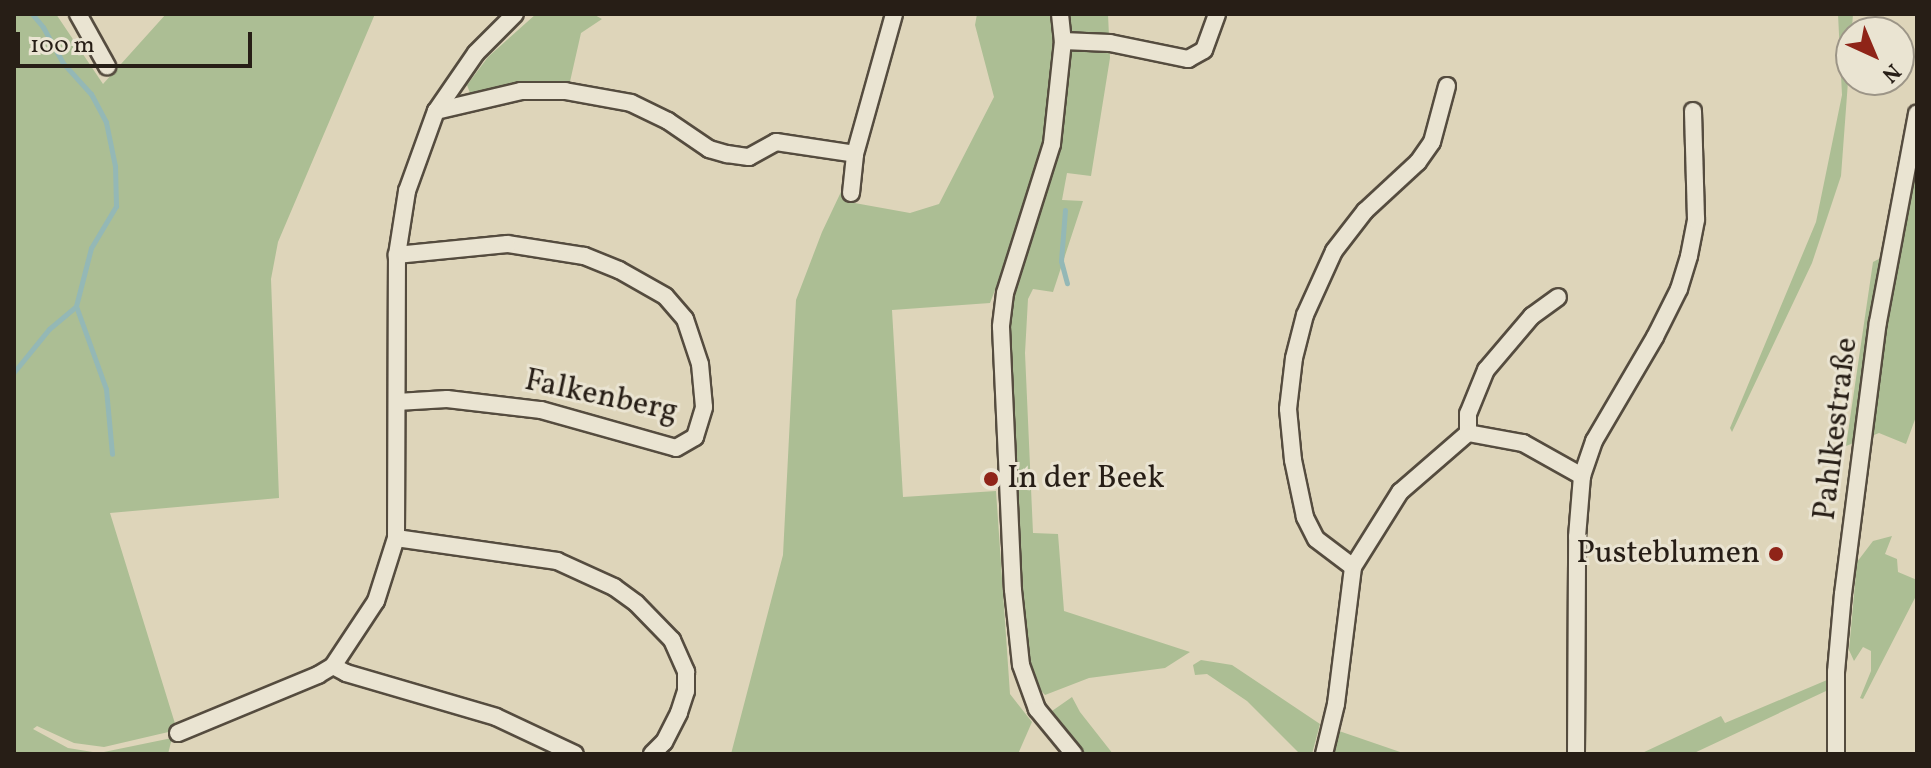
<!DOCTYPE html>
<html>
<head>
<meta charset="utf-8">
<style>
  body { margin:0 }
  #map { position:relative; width:1931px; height:768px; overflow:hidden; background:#ded5ba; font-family:Vollkorn,serif }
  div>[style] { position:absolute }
  .green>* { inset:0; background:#acbe94 }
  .stream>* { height:5px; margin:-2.5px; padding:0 2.5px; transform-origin:2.5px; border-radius:2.5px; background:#94b8b6 }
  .roads { filter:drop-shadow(2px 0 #554c3f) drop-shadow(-2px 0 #554c3f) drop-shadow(0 2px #554c3f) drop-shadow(0 -2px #554c3f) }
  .minor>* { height:16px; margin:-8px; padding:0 8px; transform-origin:8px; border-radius:8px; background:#eae4d2 }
  .dots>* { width:22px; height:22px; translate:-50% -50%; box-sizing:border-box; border:4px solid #eae4d2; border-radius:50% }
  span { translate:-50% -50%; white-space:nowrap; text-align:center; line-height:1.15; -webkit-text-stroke:6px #eae4d2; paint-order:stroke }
  .street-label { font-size:32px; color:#271e16 }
  .poi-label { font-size:32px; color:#271e16 }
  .left { translate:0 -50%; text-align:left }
  .right { translate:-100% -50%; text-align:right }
  .frame { position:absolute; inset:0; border:16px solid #271e16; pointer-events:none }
  .north { position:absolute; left:1835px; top:16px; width:80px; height:80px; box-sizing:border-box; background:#eae4d2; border:2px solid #9c9587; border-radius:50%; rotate:136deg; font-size:22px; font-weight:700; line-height:32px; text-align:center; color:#271e16 }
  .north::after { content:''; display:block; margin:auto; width:28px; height:36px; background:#8f2418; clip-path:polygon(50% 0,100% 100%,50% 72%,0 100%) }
  .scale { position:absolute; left:16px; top:32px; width:236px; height:36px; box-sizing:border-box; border:4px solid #271e16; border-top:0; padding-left:10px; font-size:24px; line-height:28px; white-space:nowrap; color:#271e16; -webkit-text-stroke:6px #eae4d2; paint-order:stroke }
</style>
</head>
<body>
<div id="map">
  <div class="green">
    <div style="clip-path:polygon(14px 14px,56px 14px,103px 84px,166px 14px,375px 14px,278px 242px,271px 279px,279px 498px,110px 513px,177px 730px,104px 747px,74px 743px,37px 726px,33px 729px,68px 748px,99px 753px,172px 738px,168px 754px,14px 754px)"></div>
    <div style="clip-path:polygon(536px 14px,593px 14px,602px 19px,581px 33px,569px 86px,470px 93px,467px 85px,488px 57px)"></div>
    <div style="clip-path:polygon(977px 14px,1108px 14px,1110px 58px,1091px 176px,1067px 173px,1062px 200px,1083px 201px,1053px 292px,1033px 289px,1028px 299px,1025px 353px,1033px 533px,1058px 534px,1064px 611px,1190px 652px,1165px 668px,1089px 678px,1045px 695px,1035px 684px,1021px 610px,1007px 333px,1010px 288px,1018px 288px,997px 285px,990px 303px,892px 310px,903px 497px,996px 491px,1010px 694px,1032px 722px,1018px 754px,731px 754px,783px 555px,796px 300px,822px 232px,849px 175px,849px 202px,910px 213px,939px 204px,994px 97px,975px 25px)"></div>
    <div style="clip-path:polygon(1838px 14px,1853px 14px,1841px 176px,1812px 263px,1732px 432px,1730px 428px,1816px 222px,1842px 95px)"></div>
    <div style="clip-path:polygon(1917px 140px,1917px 414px,1906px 444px,1879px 433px,1846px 446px,1873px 262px,1900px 248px)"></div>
    <div style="clip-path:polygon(1892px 536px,1885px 554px,1897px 559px,1898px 572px,1917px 580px,1917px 594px,1863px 699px,1860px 698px,1871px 671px,1871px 651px,1863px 647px,1854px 661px,1849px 650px,1857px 562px,1873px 541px)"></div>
    <div style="clip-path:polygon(1201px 660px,1232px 665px,1320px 724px,1312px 754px,1300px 754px,1247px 701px,1207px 674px,1195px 675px,1193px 665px)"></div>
    <div style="clip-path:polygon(1827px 680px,1826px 691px,1692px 754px,1640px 754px,1721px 716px,1725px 723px)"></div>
    <div style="clip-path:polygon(1072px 697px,1080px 712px,1113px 754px,1084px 754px,1063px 731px,1052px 711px)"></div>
    <div style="clip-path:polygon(1339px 731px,1406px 754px,1333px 754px)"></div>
  </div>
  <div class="stream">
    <div style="left:1065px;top:210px;width:51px;rotate:94.5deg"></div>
    <div style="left:1061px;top:261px;width:23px;rotate:75deg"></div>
    <div style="left:76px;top:306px;width:88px;rotate:70.1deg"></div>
    <div style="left:106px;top:389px;width:65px;rotate:84.7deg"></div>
    <div style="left:14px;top:372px;width:55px;rotate:-50.9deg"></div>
    <div style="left:49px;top:329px;width:35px;rotate:-40deg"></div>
    <div style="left:76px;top:306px;width:60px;rotate:-75.5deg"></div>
    <div style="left:91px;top:248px;width:49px;rotate:-59.2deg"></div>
    <div style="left:116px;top:206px;width:40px;rotate:-91.4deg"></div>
    <div style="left:115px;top:166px;width:45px;rotate:-101.6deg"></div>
    <div style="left:106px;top:122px;width:32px;rotate:-118deg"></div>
    <div style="left:91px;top:94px;width:42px;rotate:-132.1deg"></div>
    <div style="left:63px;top:63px;width:41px;rotate:-119.1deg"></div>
    <div style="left:43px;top:27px;width:17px;rotate:-130deg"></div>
  </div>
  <div class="roads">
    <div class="minor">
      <div style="left:78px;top:14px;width:60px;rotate:60.9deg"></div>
      <div style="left:1060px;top:14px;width:27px;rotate:84deg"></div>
      <div style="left:1063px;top:41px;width:104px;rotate:96.1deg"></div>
      <div style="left:1052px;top:144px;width:156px;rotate:107.5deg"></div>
      <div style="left:1005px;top:293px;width:34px;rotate:97deg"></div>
      <div style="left:1001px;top:327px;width:263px;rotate:87.4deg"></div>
      <div style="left:1013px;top:590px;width:75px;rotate:83.9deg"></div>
      <div style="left:1021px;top:665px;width:47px;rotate:70deg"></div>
      <div style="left:1037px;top:709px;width:58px;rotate:50.6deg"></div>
      <div style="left:1063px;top:41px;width:47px;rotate:2.4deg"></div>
      <div style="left:1110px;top:43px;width:80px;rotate:11.6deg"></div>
      <div style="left:1188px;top:59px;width:18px;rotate:-29deg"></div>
      <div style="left:1204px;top:50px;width:38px;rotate:-70deg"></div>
      <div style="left:436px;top:111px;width:87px;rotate:-13.2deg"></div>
      <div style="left:521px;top:91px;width:44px"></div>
      <div style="left:565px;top:91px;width:67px;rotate:10.3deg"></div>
      <div style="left:631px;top:103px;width:41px;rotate:25.9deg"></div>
      <div style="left:668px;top:121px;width:50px;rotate:34.3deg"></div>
      <div style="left:709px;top:149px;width:19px;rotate:16deg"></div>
      <div style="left:727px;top:154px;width:22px;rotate:8deg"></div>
      <div style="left:749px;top:157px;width:31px;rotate:-29deg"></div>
      <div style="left:776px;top:142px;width:80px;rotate:8.6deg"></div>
      <div style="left:851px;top:193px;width:39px;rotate:-84deg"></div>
      <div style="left:855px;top:154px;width:145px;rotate:-74.4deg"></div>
      <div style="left:397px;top:402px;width:50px;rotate:-3.4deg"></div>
      <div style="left:447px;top:399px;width:95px;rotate:6.7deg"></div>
      <div style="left:541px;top:410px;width:140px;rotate:15.7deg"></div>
      <div style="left:676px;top:448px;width:22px;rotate:-30deg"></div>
      <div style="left:695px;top:437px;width:31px;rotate:-73deg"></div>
      <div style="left:704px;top:407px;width:43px;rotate:-95.3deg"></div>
      <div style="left:700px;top:364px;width:47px;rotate:-108.4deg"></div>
      <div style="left:685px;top:319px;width:30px;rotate:-131deg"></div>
      <div style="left:665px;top:296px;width:53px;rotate:-150.5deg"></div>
      <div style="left:619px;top:270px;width:38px;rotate:-158deg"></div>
      <div style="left:584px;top:256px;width:78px;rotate:-171.1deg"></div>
      <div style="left:507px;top:244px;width:111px;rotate:174.3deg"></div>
      <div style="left:1468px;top:433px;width:19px;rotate:-90deg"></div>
      <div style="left:1468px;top:414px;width:48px;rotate:-67.8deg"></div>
      <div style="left:1486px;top:370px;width:71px;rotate:-49.6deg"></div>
      <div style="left:1532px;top:316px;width:32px;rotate:-36deg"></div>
      <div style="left:396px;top:538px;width:163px;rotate:8.1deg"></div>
      <div style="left:557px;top:561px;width:63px;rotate:24.5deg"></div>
      <div style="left:614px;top:587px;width:27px;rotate:36deg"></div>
      <div style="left:636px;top:603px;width:52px;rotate:45.8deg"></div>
      <div style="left:672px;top:640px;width:35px;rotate:66deg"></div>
      <div style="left:686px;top:672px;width:19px;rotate:90deg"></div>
      <div style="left:686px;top:691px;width:23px;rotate:108deg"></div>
      <div style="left:679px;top:713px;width:33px;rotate:117deg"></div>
      <div style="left:664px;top:742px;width:17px;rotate:135deg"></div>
      <div style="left:1353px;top:567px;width:46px;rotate:-142.9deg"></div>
      <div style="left:1316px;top:539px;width:25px;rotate:-117deg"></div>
      <div style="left:1305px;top:517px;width:58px;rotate:-101.9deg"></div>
      <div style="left:1293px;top:460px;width:51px;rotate:-95.6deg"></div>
      <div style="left:1288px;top:409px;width:51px;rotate:-83.3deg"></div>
      <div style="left:1294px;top:358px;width:44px;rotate:-75.7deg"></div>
      <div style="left:1305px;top:315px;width:70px;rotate:-65.6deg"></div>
      <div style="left:1334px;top:251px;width:51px;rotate:-52.2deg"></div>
      <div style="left:1365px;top:211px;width:72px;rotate:-42.8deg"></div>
      <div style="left:1418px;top:162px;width:24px;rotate:-55deg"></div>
      <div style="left:1432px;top:142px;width:58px;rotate:-75deg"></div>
      <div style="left:333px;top:666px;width:15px;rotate:28deg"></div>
      <div style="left:346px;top:673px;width:156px;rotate:16.3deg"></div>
      <div style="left:496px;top:717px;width:87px;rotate:25.1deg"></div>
      <div style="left:178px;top:733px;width:152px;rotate:-22.5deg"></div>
      <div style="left:318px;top:675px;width:17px;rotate:-31deg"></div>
      <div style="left:333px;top:666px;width:78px;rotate:-56.5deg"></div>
      <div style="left:376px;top:601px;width:66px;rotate:-72.4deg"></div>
      <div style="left:396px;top:538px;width:283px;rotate:-89.8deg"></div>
      <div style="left:397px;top:255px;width:65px;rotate:-81.1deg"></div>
      <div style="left:407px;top:191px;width:85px;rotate:-70.1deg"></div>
      <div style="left:436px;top:111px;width:70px;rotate:-55.4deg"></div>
      <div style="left:476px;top:53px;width:55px;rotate:-45deg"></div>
      <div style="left:1324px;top:754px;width:51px;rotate:-76.5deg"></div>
      <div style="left:1336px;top:704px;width:138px;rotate:-82.9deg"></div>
      <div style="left:1353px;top:567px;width:89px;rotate:-57.9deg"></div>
      <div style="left:1400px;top:492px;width:90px;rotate:-40.9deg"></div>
      <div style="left:1468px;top:433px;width:56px;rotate:10.3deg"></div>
      <div style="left:1523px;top:443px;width:68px;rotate:29.2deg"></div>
      <div style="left:1576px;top:754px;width:217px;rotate:-89.7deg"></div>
      <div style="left:1577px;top:537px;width:61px;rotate:-85.3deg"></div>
      <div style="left:1582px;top:476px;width:37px;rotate:-71deg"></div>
      <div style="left:1594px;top:441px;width:121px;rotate:-59.6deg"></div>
      <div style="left:1655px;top:337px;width:54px;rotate:-63.4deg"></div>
      <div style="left:1679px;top:289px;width:34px;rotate:-73deg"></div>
      <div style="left:1689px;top:256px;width:38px;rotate:-79deg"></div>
      <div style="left:1696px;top:219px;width:108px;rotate:-91.6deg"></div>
      <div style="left:1836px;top:754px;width:82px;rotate:-90deg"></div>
      <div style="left:1836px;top:672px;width:78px;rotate:-84.9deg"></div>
      <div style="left:1843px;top:594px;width:274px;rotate:-82.7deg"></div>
      <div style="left:1878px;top:322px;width:212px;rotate:-79.4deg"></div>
    </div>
  </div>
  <div class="dots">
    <div style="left:991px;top:479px;background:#8f2418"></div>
    <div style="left:1776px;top:554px;background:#8f2418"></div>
  </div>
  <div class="street-label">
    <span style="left:601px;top:397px;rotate:12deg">Falkenberg</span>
    <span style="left:1837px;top:429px;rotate:-83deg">Pahlkestraße</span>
  </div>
  <div class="poi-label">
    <span class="left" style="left:1007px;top:479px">In der Beek</span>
    <span class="right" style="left:1760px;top:554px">Pusteblumen</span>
  </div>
  <div class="frame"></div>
  <div class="north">N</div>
  <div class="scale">100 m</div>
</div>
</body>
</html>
